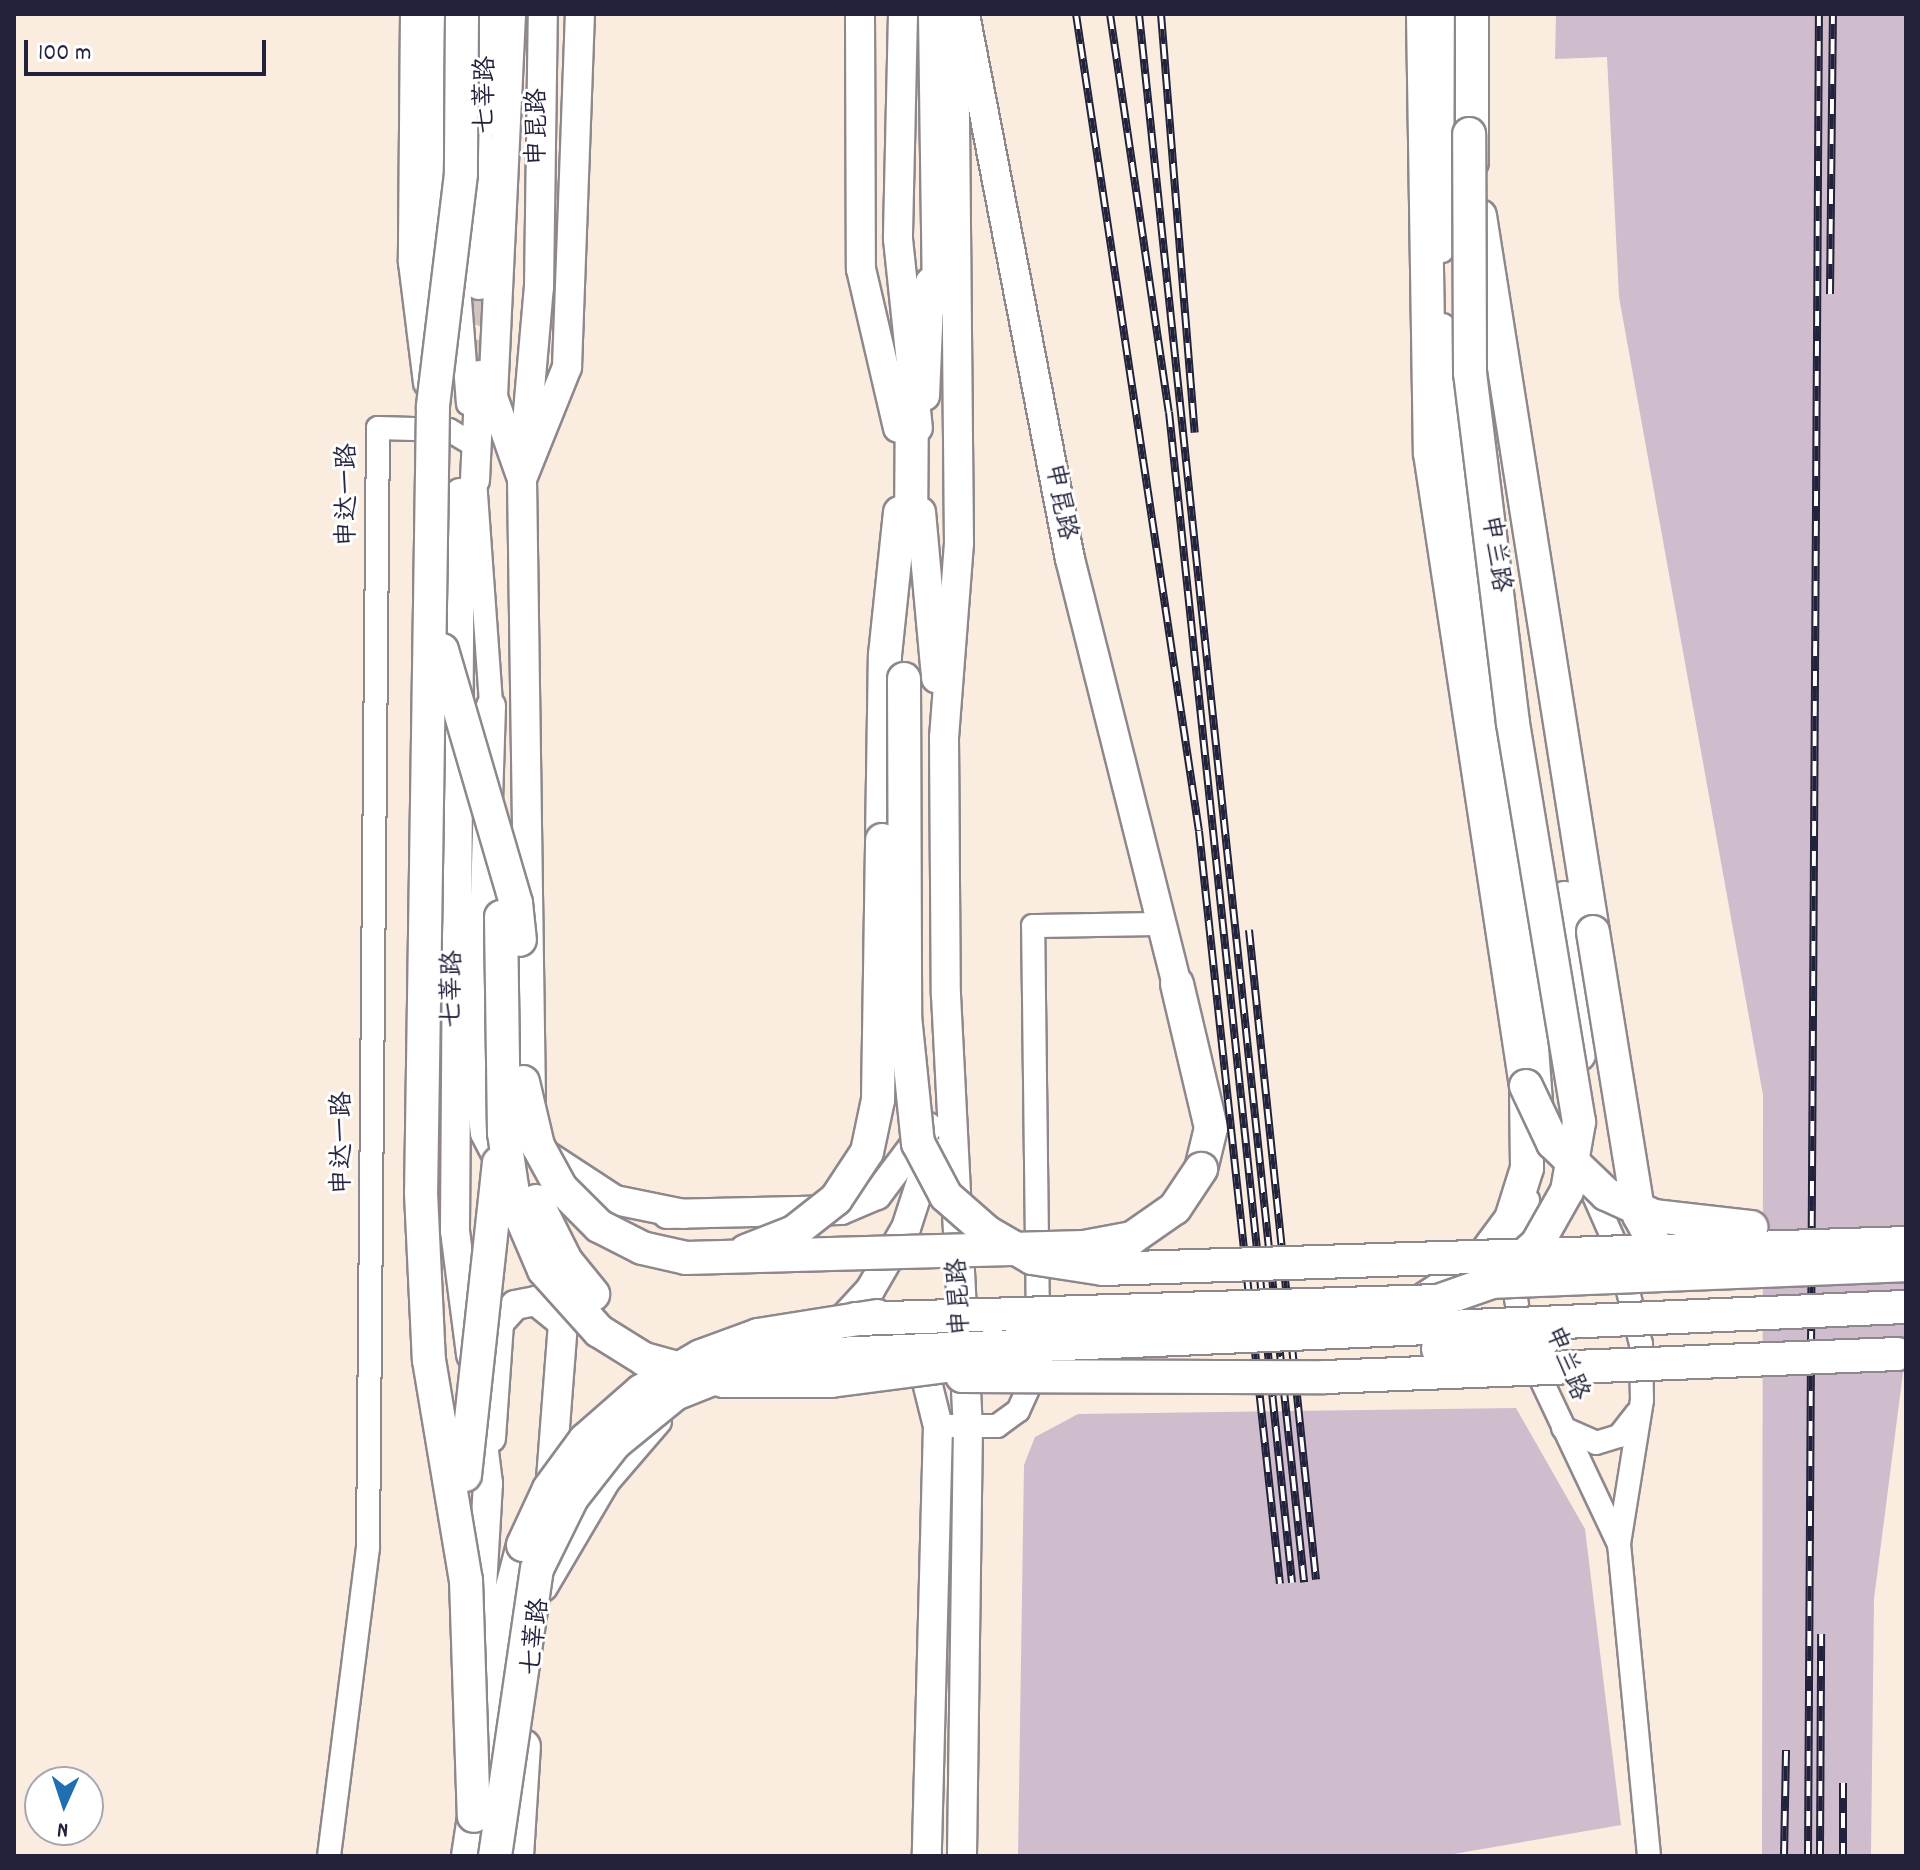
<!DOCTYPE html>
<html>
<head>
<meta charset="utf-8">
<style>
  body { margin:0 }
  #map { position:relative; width:1920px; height:1870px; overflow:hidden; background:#faeddf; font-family:Dekko,"LXGW WenKai TC",sans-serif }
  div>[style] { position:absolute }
  .industrial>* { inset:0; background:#cfbdce }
  .major-tunnel>* { height:28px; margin-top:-14px; transform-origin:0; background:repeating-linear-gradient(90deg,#cfc4be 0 28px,transparent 0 42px) }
  .roads { filter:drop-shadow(2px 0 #8e888d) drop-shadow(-2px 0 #8e888d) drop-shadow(0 2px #8e888d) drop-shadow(0 -2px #8e888d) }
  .minor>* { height:22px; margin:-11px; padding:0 11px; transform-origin:11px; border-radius:11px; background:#fff }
  .major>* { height:28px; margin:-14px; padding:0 14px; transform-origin:14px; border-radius:14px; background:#fff }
  .highway>* { height:32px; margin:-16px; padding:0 16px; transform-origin:16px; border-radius:16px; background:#fff }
  .rail>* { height:8px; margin-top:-4px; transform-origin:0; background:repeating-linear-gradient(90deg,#fff 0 15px,#22223b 0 30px); box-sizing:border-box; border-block:2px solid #22223b }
  .bridges { filter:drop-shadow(2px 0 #8e888d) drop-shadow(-2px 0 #8e888d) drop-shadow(0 2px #8e888d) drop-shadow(0 -2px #8e888d) }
  .highway-bridge>* { height:32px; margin:-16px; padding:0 16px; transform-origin:16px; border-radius:16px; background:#fff }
  span { translate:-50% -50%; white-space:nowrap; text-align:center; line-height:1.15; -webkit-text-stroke:6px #fff; paint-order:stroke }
  .street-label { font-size:26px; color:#22223b }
  .frame { position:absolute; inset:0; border:16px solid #22223b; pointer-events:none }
  .north { position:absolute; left:24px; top:1766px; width:80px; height:80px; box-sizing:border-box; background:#fff; border:2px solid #a7a7b1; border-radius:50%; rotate:183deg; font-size:22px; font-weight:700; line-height:32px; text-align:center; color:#22223b }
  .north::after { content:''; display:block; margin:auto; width:28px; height:36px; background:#1f6fb2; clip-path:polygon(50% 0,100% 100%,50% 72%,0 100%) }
  .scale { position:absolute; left:24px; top:40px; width:242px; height:36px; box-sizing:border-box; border:4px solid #22223b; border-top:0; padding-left:10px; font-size:24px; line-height:28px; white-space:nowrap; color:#22223b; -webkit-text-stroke:6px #fff; paint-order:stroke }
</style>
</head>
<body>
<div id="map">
  <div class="industrial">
    <div style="clip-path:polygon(1556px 14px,1906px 14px,1906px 1349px,1874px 1599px,1871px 1856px,1762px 1856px,1763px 1095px,1619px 297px,1607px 57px,1555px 59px)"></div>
    <div style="clip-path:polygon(1516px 1408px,1585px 1529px,1621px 1825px,1442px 1856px,1018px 1856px,1024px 1465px,1035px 1437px,1078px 1414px)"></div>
  </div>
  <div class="major-tunnel">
    <div style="left:470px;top:367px;width:106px;rotate:-85.1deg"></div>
  </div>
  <div class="roads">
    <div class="minor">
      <div style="left:1442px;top:251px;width:237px;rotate:-89.8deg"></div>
      <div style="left:435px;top:277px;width:263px;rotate:-88.3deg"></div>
      <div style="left:459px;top:287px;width:117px;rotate:85.6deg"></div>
      <div style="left:1443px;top:325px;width:131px;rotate:86.5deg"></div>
      <div style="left:1451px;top:456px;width:543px;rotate:81.32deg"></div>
      <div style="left:1533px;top:993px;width:122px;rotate:85.8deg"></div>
      <div style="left:474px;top:466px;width:241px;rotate:85.9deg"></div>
      <div style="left:1588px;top:1182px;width:74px;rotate:66.2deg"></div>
      <div style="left:1618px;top:1250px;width:97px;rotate:76.3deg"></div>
      <div style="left:1641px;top:1344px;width:56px;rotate:89deg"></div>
      <div style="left:1642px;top:1400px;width:146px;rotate:99.1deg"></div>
      <div style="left:1619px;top:1544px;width:313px;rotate:84.5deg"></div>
      <div style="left:1528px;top:1200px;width:99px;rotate:97deg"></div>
      <div style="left:1516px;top:1298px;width:41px;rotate:81.7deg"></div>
      <div style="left:1522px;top:1339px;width:227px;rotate:64.7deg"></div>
      <div style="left:1038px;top:1325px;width:399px;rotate:-90.7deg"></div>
      <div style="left:1033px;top:926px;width:128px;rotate:-0.9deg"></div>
      <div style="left:938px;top:1426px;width:59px"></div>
      <div style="left:997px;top:1426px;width:26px;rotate:-36deg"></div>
      <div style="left:1018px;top:1411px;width:48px;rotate:-65.6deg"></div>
      <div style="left:1563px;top:1428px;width:36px;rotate:24deg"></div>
      <div style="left:1596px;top:1443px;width:24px;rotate:-17deg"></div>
      <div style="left:1619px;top:1436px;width:28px;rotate:-52deg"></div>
      <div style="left:329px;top:1856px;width:310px;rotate:-82.8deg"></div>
      <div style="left:368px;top:1548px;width:1120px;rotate:-89.49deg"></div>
      <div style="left:378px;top:428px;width:71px;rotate:1.6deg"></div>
      <div style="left:449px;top:430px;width:27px;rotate:31deg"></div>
    </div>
    <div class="major">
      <div style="left:511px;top:14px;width:383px;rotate:92.7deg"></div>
      <div style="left:493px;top:397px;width:87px;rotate:70.5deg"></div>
      <div style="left:522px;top:479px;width:623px;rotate:89.17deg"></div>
      <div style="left:860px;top:14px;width:255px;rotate:89.8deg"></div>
      <div style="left:861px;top:269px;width:163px;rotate:76.9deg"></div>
      <div style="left:903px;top:14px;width:225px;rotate:91.3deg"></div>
      <div style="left:898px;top:239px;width:190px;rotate:84deg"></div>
      <div style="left:933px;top:14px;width:287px;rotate:89.2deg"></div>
      <div style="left:954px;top:14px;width:529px;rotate:89.46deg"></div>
      <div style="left:959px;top:543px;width:196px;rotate:94.4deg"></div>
      <div style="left:944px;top:738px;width:257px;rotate:89.6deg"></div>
      <div style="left:946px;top:995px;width:431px;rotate:87.1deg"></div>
      <div style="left:968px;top:1425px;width:431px;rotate:90.8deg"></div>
      <div style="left:966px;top:20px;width:549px;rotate:79.08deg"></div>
      <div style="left:1070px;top:559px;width:438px;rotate:75.9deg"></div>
      <div style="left:477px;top:99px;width:186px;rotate:89.4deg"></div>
      <div style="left:487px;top:121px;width:107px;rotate:-88.9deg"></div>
      <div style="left:925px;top:396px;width:114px;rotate:-87.5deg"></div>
      <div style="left:525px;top:446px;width:160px;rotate:-85deg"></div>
      <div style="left:539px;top:287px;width:273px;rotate:-89.2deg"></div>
      <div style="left:522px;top:479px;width:121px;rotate:-68.1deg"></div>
      <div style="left:567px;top:367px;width:353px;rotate:-87.9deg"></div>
      <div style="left:475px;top:480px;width:105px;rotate:-87.3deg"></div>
      <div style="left:460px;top:493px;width:738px;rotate:90.39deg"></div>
      <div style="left:455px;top:1231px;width:125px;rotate:82.6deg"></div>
      <div style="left:921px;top:512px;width:167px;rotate:84.8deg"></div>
      <div style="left:491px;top:706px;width:380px;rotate:91.8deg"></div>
      <div style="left:479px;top:1086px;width:47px;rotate:82.7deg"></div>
      <div style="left:485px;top:1133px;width:47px;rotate:62.4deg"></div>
      <div style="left:549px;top:1157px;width:79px;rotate:33.1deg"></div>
      <div style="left:615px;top:1200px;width:70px;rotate:11.5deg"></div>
      <div style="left:667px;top:1214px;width:174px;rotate:-1.3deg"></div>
      <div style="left:841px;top:1210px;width:39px;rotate:-23deg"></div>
      <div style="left:877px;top:1195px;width:85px;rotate:-53.1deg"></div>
      <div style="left:834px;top:1329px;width:53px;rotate:-47.3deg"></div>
      <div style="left:870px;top:1290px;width:72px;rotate:-59.9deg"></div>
      <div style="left:906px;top:1228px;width:81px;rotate:-72deg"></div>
      <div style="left:903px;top:1361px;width:29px;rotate:36deg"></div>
      <div style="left:926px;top:1378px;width:49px;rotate:76deg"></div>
      <div style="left:938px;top:1426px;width:430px;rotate:91.5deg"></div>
      <div style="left:479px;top:1412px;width:72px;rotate:82.8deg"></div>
      <div style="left:488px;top:1483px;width:138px;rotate:93.3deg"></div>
      <div style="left:491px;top:1438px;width:115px;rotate:-86deg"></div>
      <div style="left:499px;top:1323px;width:24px;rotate:-48deg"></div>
      <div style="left:515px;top:1305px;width:21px;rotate:-11deg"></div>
      <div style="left:536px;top:1301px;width:35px;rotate:39deg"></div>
      <div style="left:563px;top:1323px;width:169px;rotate:94.4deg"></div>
      <div style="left:543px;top:1587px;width:124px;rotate:-59.5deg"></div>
      <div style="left:606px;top:1480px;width:78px;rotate:-49.2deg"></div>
    </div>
    <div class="highway">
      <div style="left:417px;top:14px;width:248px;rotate:90.5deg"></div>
      <div style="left:415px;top:262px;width:121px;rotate:82.9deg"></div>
      <div style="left:1423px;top:14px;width:439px;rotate:89.1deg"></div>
      <div style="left:1430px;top:453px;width:640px;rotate:81.38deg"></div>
      <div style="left:1526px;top:1086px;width:82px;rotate:89.3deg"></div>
      <div style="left:1527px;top:1168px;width:53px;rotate:107.4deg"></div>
      <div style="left:1511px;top:1219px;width:57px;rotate:126.5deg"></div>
      <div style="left:1477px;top:1265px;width:62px;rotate:146.8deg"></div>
      <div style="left:1472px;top:14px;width:148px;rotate:90deg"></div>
      <div style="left:1480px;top:216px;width:725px;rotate:81.03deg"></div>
      <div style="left:911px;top:536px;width:131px;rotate:-89.6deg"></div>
      <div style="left:882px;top:840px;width:185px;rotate:-89.1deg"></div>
      <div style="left:885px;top:655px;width:143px;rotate:-84deg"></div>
      <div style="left:1565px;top:898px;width:157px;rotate:84.9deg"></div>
      <div style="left:1177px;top:984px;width:148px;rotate:76.7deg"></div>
      <div style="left:1211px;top:1128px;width:42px;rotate:103.7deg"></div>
      <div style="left:468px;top:1856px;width:245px;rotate:-81.3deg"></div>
      <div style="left:505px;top:1614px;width:71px;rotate:-75.4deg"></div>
      <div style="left:517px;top:1856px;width:110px;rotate:-86.4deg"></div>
    </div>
  </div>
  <div class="rail">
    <div style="left:1076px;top:14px;width:826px;rotate:81.44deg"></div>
    <div style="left:1199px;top:831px;width:757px;rotate:83.86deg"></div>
    <div style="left:1110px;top:14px;width:402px;rotate:81.6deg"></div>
    <div style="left:1169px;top:412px;width:1177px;rotate:84deg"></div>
    <div style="left:1139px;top:14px;width:1577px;rotate:83.99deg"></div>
    <div style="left:1161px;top:14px;width:420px;rotate:85.4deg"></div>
    <div style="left:1830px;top:294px;width:280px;rotate:-89.4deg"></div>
    <div style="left:1249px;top:930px;width:653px;rotate:84.11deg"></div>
    <div style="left:1843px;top:1783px;width:73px;rotate:90deg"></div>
    <div style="left:1784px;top:1856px;width:106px;rotate:-88.9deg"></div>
    <div style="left:1808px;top:1856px;width:1842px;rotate:-89.66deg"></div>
    <div style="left:1820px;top:1856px;width:222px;rotate:-89.7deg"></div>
  </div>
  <div class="bridges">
    <div class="highway-bridge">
      <div style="left:462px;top:14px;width:160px;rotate:90.4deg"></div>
      <div style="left:461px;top:174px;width:235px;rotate:96.9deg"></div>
      <div style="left:433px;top:407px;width:786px;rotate:90.87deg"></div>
      <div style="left:421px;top:1193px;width:167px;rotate:87.3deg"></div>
      <div style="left:429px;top:1360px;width:223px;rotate:80.5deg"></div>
      <div style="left:466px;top:1580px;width:236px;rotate:88.1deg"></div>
      <div style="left:442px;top:650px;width:264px;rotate:73.7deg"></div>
      <div style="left:516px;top:903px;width:37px;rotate:84deg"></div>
      <div style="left:904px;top:679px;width:337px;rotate:89.8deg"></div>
      <div style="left:905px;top:1016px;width:128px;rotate:84.2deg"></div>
      <div style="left:918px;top:1143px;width:60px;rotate:62.2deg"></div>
      <div style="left:946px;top:1196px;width:55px;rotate:41.3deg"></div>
      <div style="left:987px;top:1232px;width:52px;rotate:30deg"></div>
      <div style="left:1032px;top:1258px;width:72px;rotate:8.8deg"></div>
      <div style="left:1103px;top:1269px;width:803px;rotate:-1.85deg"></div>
      <div style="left:501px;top:917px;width:216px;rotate:89.2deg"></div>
      <div style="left:504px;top:1133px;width:68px;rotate:81.5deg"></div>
      <div style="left:514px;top:1200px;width:76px;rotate:66.8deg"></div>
      <div style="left:544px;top:1270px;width:82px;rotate:48deg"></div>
      <div style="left:599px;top:1331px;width:53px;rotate:31.9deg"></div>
      <div style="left:644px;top:1359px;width:83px;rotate:15.4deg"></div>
      <div style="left:724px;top:1381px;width:107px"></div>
      <div style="left:831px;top:1381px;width:163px;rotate:-7.4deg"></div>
      <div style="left:1593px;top:932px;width:287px;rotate:80.8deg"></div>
      <div style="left:1639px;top:1215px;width:58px;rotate:62.1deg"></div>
      <div style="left:523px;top:1082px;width:66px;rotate:76.8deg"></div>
      <div style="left:538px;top:1146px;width:48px;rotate:61.3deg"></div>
      <div style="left:561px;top:1188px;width:54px;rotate:45deg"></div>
      <div style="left:599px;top:1226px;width:48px;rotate:27.1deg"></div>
      <div style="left:642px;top:1248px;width:45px;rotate:12.8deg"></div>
      <div style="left:686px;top:1258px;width:398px;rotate:-1.6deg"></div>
      <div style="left:1084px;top:1247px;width:49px;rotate:-10.6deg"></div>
      <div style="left:1132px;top:1238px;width:52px;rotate:-34.9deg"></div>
      <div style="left:1175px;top:1208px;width:47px;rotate:-56.3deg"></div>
      <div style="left:1526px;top:1086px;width:63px;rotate:64.7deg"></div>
      <div style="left:1553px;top:1143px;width:74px;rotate:43.9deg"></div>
      <div style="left:1606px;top:1194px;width:53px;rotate:24.6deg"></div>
      <div style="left:1654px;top:1216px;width:98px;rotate:6.5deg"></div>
      <div style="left:536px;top:1201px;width:67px;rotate:63.4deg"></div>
      <div style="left:566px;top:1261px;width:43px;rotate:50.7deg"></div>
      <div style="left:746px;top:1251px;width:52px;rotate:-21.6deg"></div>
      <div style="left:794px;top:1232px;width:53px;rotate:-38.2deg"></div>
      <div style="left:836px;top:1199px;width:56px;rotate:-56.6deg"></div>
      <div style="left:867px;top:1152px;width:53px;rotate:-78.1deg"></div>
      <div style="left:878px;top:1100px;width:260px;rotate:-89.1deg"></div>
      <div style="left:1487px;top:1282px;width:419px;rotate:-2.3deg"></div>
      <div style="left:856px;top:1319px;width:582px;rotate:-1.77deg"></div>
      <div style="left:1438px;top:1301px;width:60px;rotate:-19.3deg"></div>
      <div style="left:1495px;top:1281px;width:56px;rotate:-41.4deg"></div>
      <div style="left:1537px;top:1244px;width:61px;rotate:-60.5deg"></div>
      <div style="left:1567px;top:1191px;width:70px;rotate:-80.1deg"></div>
      <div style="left:1579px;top:1122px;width:404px;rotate:-99.4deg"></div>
      <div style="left:1513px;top:723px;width:353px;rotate:-97deg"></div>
      <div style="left:1470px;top:373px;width:239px;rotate:-90.2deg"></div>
      <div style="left:1438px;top:1349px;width:105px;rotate:-4.4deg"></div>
      <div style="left:962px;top:1376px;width:363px;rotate:0.2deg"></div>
      <div style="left:1325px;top:1377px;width:573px;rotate:-2.3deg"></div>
      <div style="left:465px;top:1475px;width:314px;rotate:-83.8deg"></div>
      <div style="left:523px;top:1545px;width:62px;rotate:-65.1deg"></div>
      <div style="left:549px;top:1489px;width:61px;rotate:-53.7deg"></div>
      <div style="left:585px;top:1440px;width:74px;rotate:-41.2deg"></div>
      <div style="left:641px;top:1391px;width:69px;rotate:-30.3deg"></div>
      <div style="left:701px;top:1356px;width:61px;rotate:-20.2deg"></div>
      <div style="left:758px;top:1335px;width:121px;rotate:-9deg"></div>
      <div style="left:495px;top:1856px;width:290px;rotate:-81.7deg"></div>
      <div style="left:537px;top:1569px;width:79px;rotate:-63.8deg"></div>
      <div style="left:572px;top:1498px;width:70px;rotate:-52deg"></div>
      <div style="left:615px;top:1443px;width:77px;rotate:-39.2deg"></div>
      <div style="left:675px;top:1394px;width:100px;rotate:-21.7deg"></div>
      <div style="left:768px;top:1357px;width:1139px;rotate:-2.52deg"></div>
    </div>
  </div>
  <div class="street-label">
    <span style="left:487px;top:95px;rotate:-89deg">七莘路</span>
    <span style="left:539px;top:127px;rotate:-90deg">申昆路</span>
    <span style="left:349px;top:495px;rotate:-90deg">申达一路</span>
    <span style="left:1059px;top:502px;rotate:79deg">申昆路</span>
    <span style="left:1494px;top:554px;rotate:81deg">申兰路</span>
    <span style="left:454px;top:989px;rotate:-89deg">七莘路</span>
    <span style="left:344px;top:1143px;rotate:-90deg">申达一路</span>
    <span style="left:961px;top:1297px;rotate:-93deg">申昆路</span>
    <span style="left:1565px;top:1364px;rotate:68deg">申兰路</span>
    <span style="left:537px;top:1637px;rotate:-83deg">七莘路</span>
  </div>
  <div class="frame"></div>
  <div class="north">N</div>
  <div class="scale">100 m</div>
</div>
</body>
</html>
